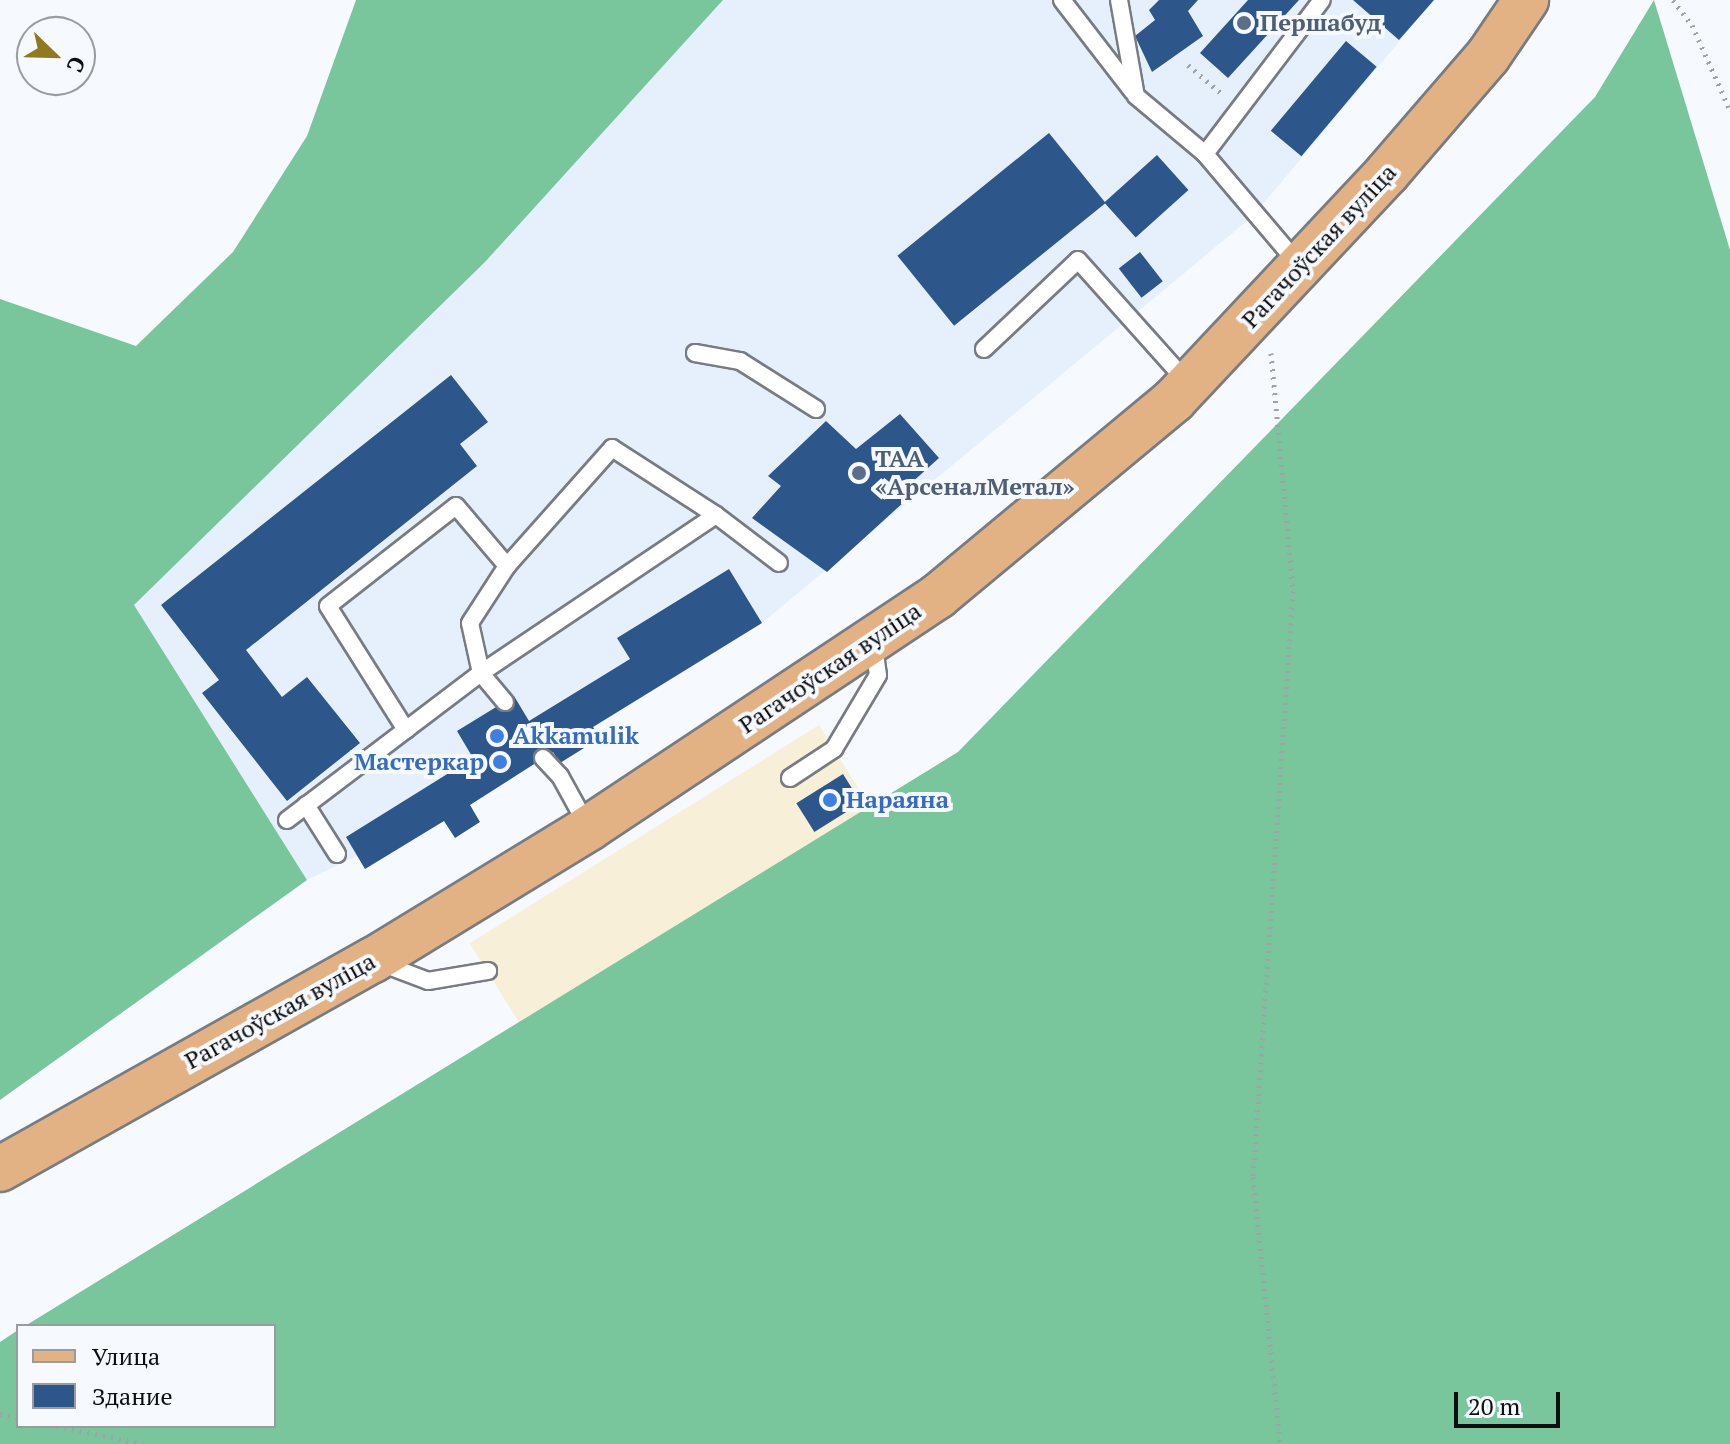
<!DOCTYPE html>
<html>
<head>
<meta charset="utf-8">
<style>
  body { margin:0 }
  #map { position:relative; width:1730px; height:1444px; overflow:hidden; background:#f6faff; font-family:"PT Serif",serif }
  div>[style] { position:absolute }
  .commercial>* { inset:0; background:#f8efd9; transform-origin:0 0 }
  .built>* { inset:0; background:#e6f0fc }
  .forest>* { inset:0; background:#79c69d }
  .building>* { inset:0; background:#2d568b; transform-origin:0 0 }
  .path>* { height:5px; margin-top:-2.5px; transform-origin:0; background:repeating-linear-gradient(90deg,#9fa2a6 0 2px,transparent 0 8px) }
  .roads { filter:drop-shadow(2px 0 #787c82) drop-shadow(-2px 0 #787c82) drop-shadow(0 2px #787c82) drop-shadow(0 -2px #787c82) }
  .lane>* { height:16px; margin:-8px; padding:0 8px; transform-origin:8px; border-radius:8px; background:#fff }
  .primary>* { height:44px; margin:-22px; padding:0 22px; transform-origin:22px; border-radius:22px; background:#e2b285 }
  .dots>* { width:22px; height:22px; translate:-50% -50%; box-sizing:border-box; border:4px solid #f6faff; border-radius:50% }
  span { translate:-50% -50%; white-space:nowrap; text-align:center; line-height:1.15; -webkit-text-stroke:8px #f6faff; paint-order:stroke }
  .service-label { font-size:24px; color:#4e5e75; font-weight:700 }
  .left { translate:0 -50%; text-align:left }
  .street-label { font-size:24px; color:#0c0e10 }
  .shop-label { font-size:24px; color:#366cbe; font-weight:700 }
  .right { translate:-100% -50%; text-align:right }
  .legend { position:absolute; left:16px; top:1324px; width:260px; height:104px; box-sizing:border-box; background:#f6faff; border:2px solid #989c9f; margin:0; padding:10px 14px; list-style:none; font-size:24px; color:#0c0e10 }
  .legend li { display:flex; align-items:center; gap:16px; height:40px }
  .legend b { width:40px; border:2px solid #989c9f }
  .north { position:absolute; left:16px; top:16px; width:80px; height:80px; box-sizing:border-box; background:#f6faff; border:2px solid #989c9f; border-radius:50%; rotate:113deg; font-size:22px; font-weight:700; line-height:32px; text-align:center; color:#0c0e10 }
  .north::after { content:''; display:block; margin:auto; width:28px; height:36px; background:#8f7a20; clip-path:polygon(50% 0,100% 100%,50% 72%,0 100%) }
  .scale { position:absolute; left:1454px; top:1392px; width:106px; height:36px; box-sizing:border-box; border:4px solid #0c0e10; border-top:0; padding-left:10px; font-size:24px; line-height:28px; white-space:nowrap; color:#0c0e10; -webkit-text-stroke:6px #f6faff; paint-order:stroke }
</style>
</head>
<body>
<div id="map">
  <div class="commercial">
    <div style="left:819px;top:725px;width:107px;height:412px;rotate:58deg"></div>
  </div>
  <div class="built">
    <div style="clip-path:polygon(723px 0,1434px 0,1253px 216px,762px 623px,594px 727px,600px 738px,560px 763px,552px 752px,365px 869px,357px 856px,307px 880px,134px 605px,485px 262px)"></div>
  </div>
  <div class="forest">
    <div style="clip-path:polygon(356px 0,723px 0,485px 262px,134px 605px,307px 880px,0 1100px,0 299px,136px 346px,233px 252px,307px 136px)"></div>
    <div style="clip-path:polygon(1654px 0,1730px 250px,1730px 1444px,0 1444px,0 1342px,18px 1330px,18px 1426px,274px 1426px,274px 1326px,25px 1326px,958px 752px,1595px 97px)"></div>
  </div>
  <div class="building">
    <div style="clip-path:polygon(1159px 0,1198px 0,1188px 11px,1203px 36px,1152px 72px,1135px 36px,1155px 20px,1149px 10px)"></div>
    <div style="clip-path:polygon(1248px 0,1299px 0,1228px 78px,1200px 53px)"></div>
    <div style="clip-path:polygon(1353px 0,1434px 0,1399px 40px)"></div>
    <div style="left:1346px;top:41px;width:40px;height:117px;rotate:40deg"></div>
    <div style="left:1049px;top:133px;width:90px;height:195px;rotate:51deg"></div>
    <div style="left:1157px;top:155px;width:47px;height:71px;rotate:48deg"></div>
    <div style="left:1140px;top:252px;width:37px;height:27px;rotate:52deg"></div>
    <div style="clip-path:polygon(451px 375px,488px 422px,460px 444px,477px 466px,246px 650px,282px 697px,307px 677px,360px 743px,287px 801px,202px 693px,219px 680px,161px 605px)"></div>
    <div style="clip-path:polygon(900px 414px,939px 458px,899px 494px,905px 501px,827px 572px,752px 518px,781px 486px,768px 476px,826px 421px,856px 449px)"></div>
    <div style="clip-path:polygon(729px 569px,762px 623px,593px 727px,600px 738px,560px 763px,553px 752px,470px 805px,480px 822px,455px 838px,444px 821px,365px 869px,346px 837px,473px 758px,457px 731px,514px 696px,529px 721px,630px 659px,617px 638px)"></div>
    <div style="left:843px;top:774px;width:34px;height:55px;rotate:58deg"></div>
  </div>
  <div class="path">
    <div style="left:1673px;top:0;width:31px;rotate:53deg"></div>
    <div style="left:1692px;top:25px;width:93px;rotate:65.9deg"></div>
    <div style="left:1188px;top:65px;width:45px;rotate:40.5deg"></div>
    <div style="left:1271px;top:353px;width:239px;rotate:84.7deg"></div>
    <div style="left:1293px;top:591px;width:587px;rotate:93.9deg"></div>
    <div style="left:1253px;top:1177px;width:268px;rotate:84.2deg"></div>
    <div style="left:0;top:1414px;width:18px;rotate:13deg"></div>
    <div style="left:56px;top:1426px;width:89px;rotate:11.7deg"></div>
  </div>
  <div class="roads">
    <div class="lane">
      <div style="left:1062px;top:0;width:116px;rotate:52.3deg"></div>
      <div style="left:1119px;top:0;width:97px;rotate:80deg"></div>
      <div style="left:1136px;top:96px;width:90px;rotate:40deg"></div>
      <div style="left:1300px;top:266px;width:147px;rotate:-130.3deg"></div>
      <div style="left:1205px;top:154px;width:193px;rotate:-52.8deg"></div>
      <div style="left:984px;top:349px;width:129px;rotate:-43.4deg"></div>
      <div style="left:1078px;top:260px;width:165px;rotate:48.2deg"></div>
      <div style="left:695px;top:353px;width:46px;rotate:10.1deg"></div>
      <div style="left:740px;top:361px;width:90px;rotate:32.3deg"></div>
      <div style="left:505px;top:702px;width:38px;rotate:-130deg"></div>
      <div style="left:481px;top:673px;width:51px;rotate:-102.4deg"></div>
      <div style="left:470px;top:623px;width:68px;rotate:-57deg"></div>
      <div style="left:507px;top:566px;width:158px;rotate:-48.3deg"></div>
      <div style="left:612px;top:448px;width:124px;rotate:32.8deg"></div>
      <div style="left:716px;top:515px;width:79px;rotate:37.3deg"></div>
      <div style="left:406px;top:730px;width:146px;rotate:-122.2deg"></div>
      <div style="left:328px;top:606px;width:162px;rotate:-38deg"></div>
      <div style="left:456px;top:506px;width:79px;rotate:49.6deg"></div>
      <div style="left:543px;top:758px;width:25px;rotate:47deg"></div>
      <div style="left:560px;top:776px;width:58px;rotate:61.2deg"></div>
      <div style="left:790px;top:778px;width:53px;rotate:-33.4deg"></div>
      <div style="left:834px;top:749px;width:86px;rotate:-59.3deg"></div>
      <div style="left:878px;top:675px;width:34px;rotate:-98deg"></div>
      <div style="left:306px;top:805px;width:58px;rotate:57.7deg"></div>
      <div style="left:287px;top:820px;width:243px;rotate:-37.2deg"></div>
      <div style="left:481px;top:673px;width:283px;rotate:-33.9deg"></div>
      <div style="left:378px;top:962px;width:53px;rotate:20.8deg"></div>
      <div style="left:428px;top:981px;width:61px;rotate:-9.5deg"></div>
    </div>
    <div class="primary">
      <div style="left:0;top:1169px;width:428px;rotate:-29.3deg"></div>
      <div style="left:373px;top:960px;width:253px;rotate:-31.4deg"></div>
      <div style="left:589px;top:828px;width:419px;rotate:-33.6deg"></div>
      <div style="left:938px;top:596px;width:307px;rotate:-39.7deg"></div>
      <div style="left:1174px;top:400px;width:311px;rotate:-46.8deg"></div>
      <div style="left:1387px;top:173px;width:155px;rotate:-49.2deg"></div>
      <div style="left:1488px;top:56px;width:68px;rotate:-55.8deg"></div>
    </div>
  </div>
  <div class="dots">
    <div style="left:1244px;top:23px;background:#5c6f8a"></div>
    <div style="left:859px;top:473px;background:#5c6f8a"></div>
    <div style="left:497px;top:736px;background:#3f7fe0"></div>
    <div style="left:500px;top:762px;background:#3f7fe0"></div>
    <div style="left:830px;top:800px;background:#3f7fe0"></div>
  </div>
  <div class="service-label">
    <span class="left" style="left:1260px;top:23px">Першабуд</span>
    <span class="left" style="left:875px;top:473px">ТАА<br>«АрсеналМетал»</span>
  </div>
  <div class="street-label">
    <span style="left:1319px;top:246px;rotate:-47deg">Рагачоўская вуліца</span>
    <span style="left:830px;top:668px;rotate:-34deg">Рагачоўская вуліца</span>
    <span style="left:280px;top:1011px;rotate:-29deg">Рагачоўская вуліца</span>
  </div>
  <div class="shop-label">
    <span class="left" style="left:513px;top:736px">Akkamulik</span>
    <span class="right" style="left:484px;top:762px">Мастеркар</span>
    <span class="left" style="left:846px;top:800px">Нараяна</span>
  </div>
  <ul class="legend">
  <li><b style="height:10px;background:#e2b285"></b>Улица</li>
  <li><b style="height:22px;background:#2d568b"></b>Здание</li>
  </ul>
  <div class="north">С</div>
  <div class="scale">20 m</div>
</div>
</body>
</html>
